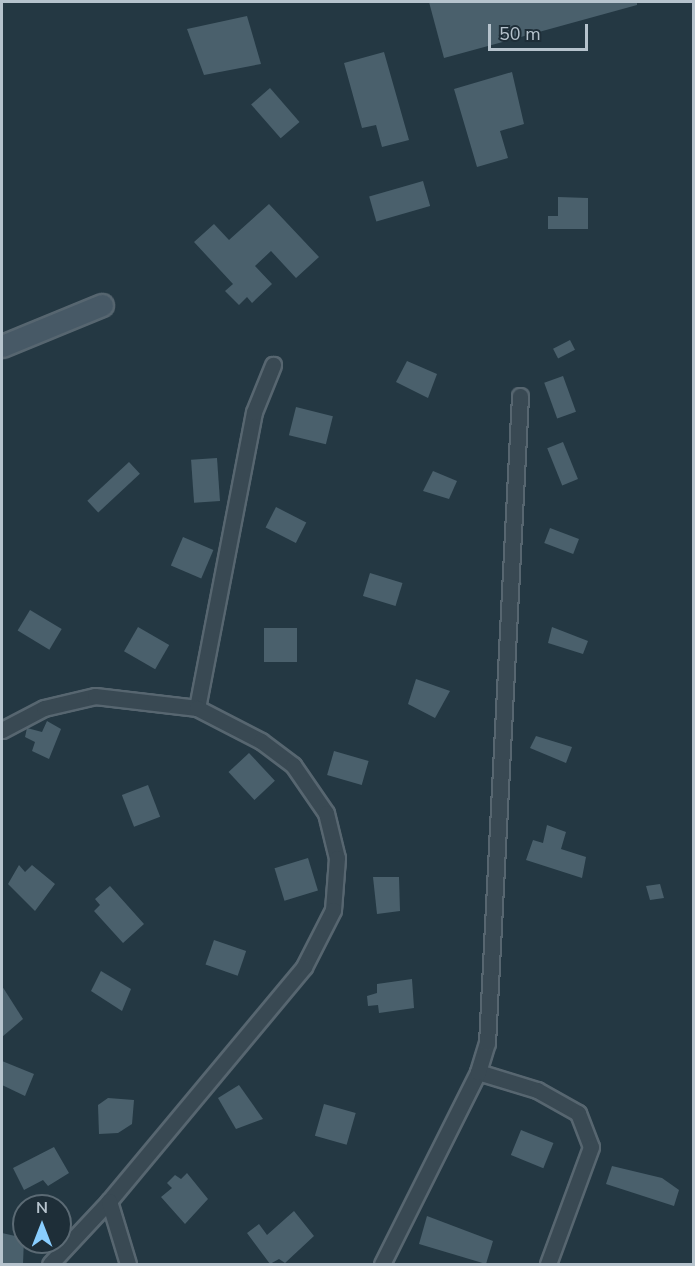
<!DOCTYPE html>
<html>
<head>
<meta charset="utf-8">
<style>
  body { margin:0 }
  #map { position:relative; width:695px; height:1266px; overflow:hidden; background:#243843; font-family:"Nunito Sans",sans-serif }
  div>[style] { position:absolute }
  .building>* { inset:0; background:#4a606c; transform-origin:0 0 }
  .roads { filter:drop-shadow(2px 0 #576670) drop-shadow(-2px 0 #576670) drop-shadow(0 2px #576670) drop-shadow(0 -2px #576670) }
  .street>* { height:15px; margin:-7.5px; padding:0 7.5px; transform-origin:7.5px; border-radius:7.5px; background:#394953 }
  .secondary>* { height:21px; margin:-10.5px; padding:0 10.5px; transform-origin:10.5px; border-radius:10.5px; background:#475966 }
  span { translate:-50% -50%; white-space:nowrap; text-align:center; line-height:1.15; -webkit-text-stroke:6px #1e2e38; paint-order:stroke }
  .frame { position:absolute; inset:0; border:3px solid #b6c3cd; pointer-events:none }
  .north { position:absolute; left:12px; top:1194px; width:60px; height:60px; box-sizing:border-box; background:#1e2e38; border:2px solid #5b6a74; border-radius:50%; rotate:0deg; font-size:16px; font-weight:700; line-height:24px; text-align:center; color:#b6c3cd }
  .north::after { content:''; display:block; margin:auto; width:21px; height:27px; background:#89ceff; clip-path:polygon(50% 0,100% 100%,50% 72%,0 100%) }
  .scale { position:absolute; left:488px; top:24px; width:100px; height:27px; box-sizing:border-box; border:3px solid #b6c3cd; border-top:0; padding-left:8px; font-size:18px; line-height:21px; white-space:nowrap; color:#b6c3cd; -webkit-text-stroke:4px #1e2e38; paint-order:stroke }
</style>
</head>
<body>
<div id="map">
  <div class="building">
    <div style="clip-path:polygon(429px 2px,637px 2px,637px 5px,444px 58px)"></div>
    <div style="clip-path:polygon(247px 16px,261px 64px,204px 75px,187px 29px)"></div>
    <div style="clip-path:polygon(384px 52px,409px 140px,382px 147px,376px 125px,362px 128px,344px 63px)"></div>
    <div style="clip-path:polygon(512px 72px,524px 124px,500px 131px,508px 158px,477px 167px,454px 89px)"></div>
    <div style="left:270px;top:88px;width:45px;height:25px;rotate:49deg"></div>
    <div style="left:423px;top:181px;width:26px;height:56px;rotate:74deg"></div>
    <div style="clip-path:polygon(558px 197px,588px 198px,588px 229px,548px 229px,548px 216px,558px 216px)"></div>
    <div style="clip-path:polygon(269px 204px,319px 257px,296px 278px,271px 251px,255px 266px,272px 284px,252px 303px,247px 297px,239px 305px,225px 291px,233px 284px,194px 242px,214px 224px,229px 240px)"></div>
    <div style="left:570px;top:340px;width:11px;height:19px;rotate:63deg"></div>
    <div style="clip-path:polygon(407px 361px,437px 374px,428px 398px,396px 382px)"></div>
    <div style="left:563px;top:376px;width:38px;height:20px;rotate:70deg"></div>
    <div style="left:296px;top:407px;width:38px;height:29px;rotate:14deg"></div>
    <div style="left:563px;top:442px;width:40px;height:17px;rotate:68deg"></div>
    <div style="left:217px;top:458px;width:43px;height:26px;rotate:86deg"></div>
    <div style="left:129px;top:462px;width:16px;height:57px;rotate:47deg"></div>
    <div style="clip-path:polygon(433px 471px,457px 481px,449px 499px,423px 491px)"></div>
    <div style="left:276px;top:507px;width:34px;height:23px;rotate:27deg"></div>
    <div style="left:550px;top:528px;width:31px;height:16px;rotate:21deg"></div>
    <div style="left:183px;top:537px;width:33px;height:31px;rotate:23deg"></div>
    <div style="left:370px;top:573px;width:34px;height:24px;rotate:17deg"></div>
    <div style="left:30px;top:610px;width:37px;height:24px;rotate:31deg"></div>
    <div style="left:138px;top:627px;width:36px;height:28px;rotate:30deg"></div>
    <div style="clip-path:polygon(552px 627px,588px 641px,583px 654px,548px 643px)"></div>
    <div style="left:264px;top:628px;width:33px;height:34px"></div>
    <div style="clip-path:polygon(416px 679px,450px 691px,435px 718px,408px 704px)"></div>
    <div style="clip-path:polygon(47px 721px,61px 729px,49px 759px,32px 751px,35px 742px,25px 737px,27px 728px,42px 732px)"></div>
    <div style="clip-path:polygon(536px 736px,572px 747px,566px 763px,530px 748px)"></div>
    <div style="left:334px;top:751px;width:36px;height:25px;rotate:16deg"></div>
    <div style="left:249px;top:753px;width:38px;height:28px;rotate:47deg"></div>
    <div style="left:148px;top:785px;width:34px;height:28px;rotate:69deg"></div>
    <div style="clip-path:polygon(547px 825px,566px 832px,561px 849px,586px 857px,582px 878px,526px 860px,533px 840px,543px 843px)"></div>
    <div style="left:308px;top:858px;width:34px;height:35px;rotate:73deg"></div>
    <div style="clip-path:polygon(19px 865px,25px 872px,32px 865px,55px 884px,35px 911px,8px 884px)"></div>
    <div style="clip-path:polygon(373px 877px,399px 877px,400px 911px,377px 914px)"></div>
    <div style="clip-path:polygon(660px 884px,664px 898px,650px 900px,646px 886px)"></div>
    <div style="clip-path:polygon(110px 886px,144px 924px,123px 943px,94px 911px,100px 905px,95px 899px)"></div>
    <div style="left:214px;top:940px;width:34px;height:26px;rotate:19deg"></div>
    <div style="clip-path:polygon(101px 971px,131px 989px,122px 1011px,91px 991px)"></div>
    <div style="clip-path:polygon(412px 979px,414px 1008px,379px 1013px,378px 1005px,368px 1006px,367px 996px,377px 993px,377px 984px)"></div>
    <div style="clip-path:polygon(2px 986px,23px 1019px,2px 1037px)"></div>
    <div style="clip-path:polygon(2px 1061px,34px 1074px,25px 1096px,2px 1085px)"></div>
    <div style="clip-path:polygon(239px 1085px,263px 1119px,236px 1129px,218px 1098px)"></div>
    <div style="clip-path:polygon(108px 1098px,134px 1100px,132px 1124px,118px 1133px,99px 1134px,98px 1105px)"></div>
    <div style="left:324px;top:1104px;width:33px;height:33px;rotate:16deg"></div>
    <div style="left:521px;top:1130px;width:35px;height:27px;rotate:22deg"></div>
    <div style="clip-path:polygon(54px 1147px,69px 1173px,48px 1186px,43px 1180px,24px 1190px,13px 1168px)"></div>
    <div style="clip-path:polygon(612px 1166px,662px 1178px,679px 1190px,674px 1206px,606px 1184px)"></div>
    <div style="clip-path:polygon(187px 1173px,208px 1199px,185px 1224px,161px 1197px,172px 1188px,167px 1183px,175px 1175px,181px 1179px)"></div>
    <div style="clip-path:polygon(294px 1211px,314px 1236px,285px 1263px,279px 1259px,270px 1264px,247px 1233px,259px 1224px,267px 1235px)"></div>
    <div style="clip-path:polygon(427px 1216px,493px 1241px,486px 1264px,419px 1244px)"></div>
    <div style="clip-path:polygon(2px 1233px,24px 1238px,23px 1264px,2px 1264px)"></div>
  </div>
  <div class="roads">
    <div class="street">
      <div style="left:197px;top:708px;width:301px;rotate:-79.1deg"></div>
      <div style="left:254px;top:412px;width:51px;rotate:-68deg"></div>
      <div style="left:2px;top:730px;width:47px;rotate:-27.6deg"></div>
      <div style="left:44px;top:708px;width:52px;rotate:-13.2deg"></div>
      <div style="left:95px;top:696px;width:103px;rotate:6.7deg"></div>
      <div style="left:197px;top:708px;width:72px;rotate:27.3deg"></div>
      <div style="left:261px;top:741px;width:40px;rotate:37deg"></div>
      <div style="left:293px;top:765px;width:58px;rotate:55.5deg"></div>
      <div style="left:326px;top:813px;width:46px;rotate:76.3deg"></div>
      <div style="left:337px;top:858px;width:52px;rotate:94.4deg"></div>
      <div style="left:333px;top:910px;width:64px;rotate:117deg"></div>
      <div style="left:304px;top:967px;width:305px;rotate:129.8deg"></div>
      <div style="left:109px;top:1201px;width:86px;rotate:133.1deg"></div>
      <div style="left:478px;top:1072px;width:62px;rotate:17deg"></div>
      <div style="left:537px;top:1090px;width:47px;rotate:29.3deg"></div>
      <div style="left:578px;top:1113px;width:36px;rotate:69deg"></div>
      <div style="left:591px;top:1147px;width:125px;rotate:110.2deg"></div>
      <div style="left:109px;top:1201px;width:66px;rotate:73.2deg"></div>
      <div style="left:382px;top:1264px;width:215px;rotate:-63.4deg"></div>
      <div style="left:478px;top:1072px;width:30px;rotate:-73deg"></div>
      <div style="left:487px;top:1043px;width:648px;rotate:-87.08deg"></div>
    </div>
    <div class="secondary">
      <div style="left:2px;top:346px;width:108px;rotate:-22.3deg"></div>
    </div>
  </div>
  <div class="frame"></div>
  <div class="north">N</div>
  <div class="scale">50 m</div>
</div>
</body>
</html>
